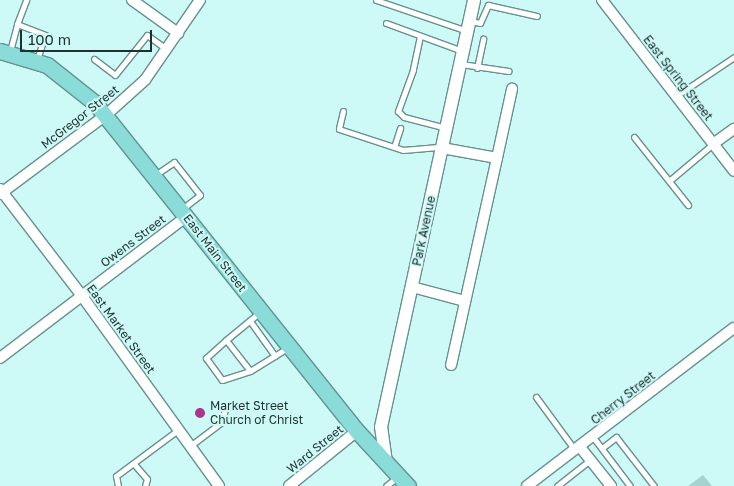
<!DOCTYPE html>
<html>
<head>
<meta charset="utf-8">
<style>
  body { margin:0 }
  #map { position:relative; width:734px; height:486px; overflow:hidden; background:#cdfaf7; font-family:"Golos Text",sans-serif }
  div>[style] { position:absolute }
  .building>* { inset:0; background:#a6d2cf }
  .roads { filter:drop-shadow(1px 0 #67918f) drop-shadow(-1px 0 #67918f) drop-shadow(0 1px #67918f) drop-shadow(0 -1px #67918f) }
  .service>* { height:5px; margin:-2.5px; padding:0 2.5px; transform-origin:2.5px; border-radius:2.5px; background:#fff }
  .minor>* { height:10px; margin:-5px; padding:0 5px; transform-origin:5px; border-radius:5px; background:#fff }
  .tertiary>* { height:12px; margin:-6px; padding:0 6px; transform-origin:6px; border-radius:6px; background:#fff }
  .primary>* { height:15px; margin:-7.5px; padding:0 7.5px; transform-origin:7.5px; border-radius:7.5px; background:#8adcd9 }
  .dots>* { width:14px; height:14px; translate:-50% -50%; box-sizing:border-box; border:2px solid #cdfaf7; border-radius:50% }
  span { translate:-50% -50%; white-space:nowrap; text-align:center; line-height:1.15; -webkit-text-stroke:4px #cdfaf7; paint-order:stroke }
  .street-label { font-size:12px; color:#1e302f }
  .poi-label { font-size:12px; color:#1e302f }
  .left { translate:0 -50%; text-align:left }
  .scale { position:absolute; left:20px; top:30px; width:132px; height:22px; box-sizing:border-box; border:2px solid #1e302f; border-top:0; padding-left:6px; font-size:15px; line-height:18px; white-space:nowrap; color:#1e302f; -webkit-text-stroke:4px #cdfaf7; paint-order:stroke }
</style>
</head>
<body>
<div id="map">
  <div class="building">
    <div style="clip-path:polygon(703px 475px,712px 486px,688px 486px)"></div>
  </div>
  <div class="roads">
    <div class="service">
      <div style="left:376px;top:0;width:96px;rotate:18.8deg"></div>
      <div style="left:470px;top:21px;width:10px;rotate:11deg"></div>
      <div style="left:480px;top:23px;width:20px;rotate:-66deg"></div>
      <div style="left:488px;top:5px;width:50px;rotate:12.7deg"></div>
      <div style="left:386px;top:23px;width:81px;rotate:20.2deg"></div>
      <div style="left:17px;top:24px;width:26px;rotate:-69deg"></div>
      <div style="left:420px;top:36px;width:35px;rotate:102deg"></div>
      <div style="left:413px;top:70px;width:44px;rotate:110.1deg"></div>
      <div style="left:398px;top:111px;width:8px;rotate:45deg"></div>
      <div style="left:404px;top:117px;width:43px;rotate:14.7deg"></div>
      <div style="left:10px;top:51px;width:28px;rotate:-75deg"></div>
      <div style="left:17px;top:24px;width:30px;rotate:21deg"></div>
      <div style="left:45px;top:35px;width:26px;rotate:108deg"></div>
      <div style="left:94px;top:59px;width:26px;rotate:37deg"></div>
      <div style="left:115px;top:75px;width:51px;rotate:-51.3deg"></div>
      <div style="left:147px;top:35px;width:24px;rotate:36deg"></div>
      <div style="left:461px;top:64px;width:48px;rotate:8.5deg"></div>
      <div style="left:477px;top:68px;width:30px;rotate:-78deg"></div>
      <div style="left:676px;top:96px;width:70px;rotate:-33.9deg"></div>
      <div style="left:343px;top:111px;width:18px;rotate:103deg"></div>
      <div style="left:339px;top:129px;width:67px;rotate:18.2deg"></div>
      <div style="left:403px;top:150px;width:38px;rotate:-5deg"></div>
      <div style="left:634px;top:137px;width:87px;rotate:51.5deg"></div>
      <div style="left:394px;top:147px;width:20px;rotate:-72deg"></div>
      <div style="left:155px;top:175px;width:23px;rotate:-34deg"></div>
      <div style="left:174px;top:162px;width:42px;rotate:51.8deg"></div>
      <div style="left:200px;top:195px;width:24px;rotate:142deg"></div>
      <div style="left:669px;top:181px;width:57px;rotate:-40.1deg"></div>
      <div style="left:260px;top:312px;width:44px;rotate:140.5deg"></div>
      <div style="left:226px;top:340px;width:39px;rotate:52deg"></div>
      <div style="left:250px;top:371px;width:46px;rotate:-31.6deg"></div>
      <div style="left:250px;top:321px;width:43px;rotate:54.5deg"></div>
      <div style="left:226px;top:340px;width:27px;rotate:138deg"></div>
      <div style="left:206px;top:358px;width:27px;rotate:54deg"></div>
      <div style="left:222px;top:380px;width:29px;rotate:-18deg"></div>
      <div style="left:536px;top:397px;width:66px;rotate:53.7deg"></div>
      <div style="left:593px;top:437px;width:61px;rotate:52.9deg"></div>
      <div style="left:190px;top:446px;width:41px;rotate:-37.1deg"></div>
      <div style="left:223px;top:421px;width:14px;rotate:-82deg"></div>
      <div style="left:602px;top:448px;width:18px;rotate:-38deg"></div>
      <div style="left:616px;top:437px;width:62px;rotate:52.2deg"></div>
      <div style="left:134px;top:464px;width:20px;rotate:49deg"></div>
      <div style="left:147px;top:479px;width:7px;rotate:106deg"></div>
      <div style="left:118px;top:486px;width:10px;rotate:-101deg"></div>
      <div style="left:116px;top:476px;width:77px;rotate:-36.6deg"></div>
      <div style="left:386px;top:486px;width:14px;rotate:-39deg"></div>
      <div style="left:557px;top:486px;width:42px;rotate:-38.2deg"></div>
    </div>
    <div class="minor">
      <div style="left:132px;top:0;width:57px;rotate:35.7deg"></div>
      <div style="left:602px;top:0;width:216px;rotate:52.3deg"></div>
      <div style="left:713px;top:144px;width:26px;rotate:-36deg"></div>
      <div style="left:442px;top:148px;width:56px;rotate:10.3deg"></div>
      <div style="left:497px;top:158px;width:212px;rotate:102.5deg"></div>
      <div style="left:497px;top:158px;width:71px;rotate:-77.7deg"></div>
      <div style="left:0;top:189px;width:135px;rotate:52.5deg"></div>
      <div style="left:82px;top:296px;width:234px;rotate:54.2deg"></div>
      <div style="left:0;top:194px;width:132px;rotate:-36.7deg"></div>
      <div style="left:106px;top:115px;width:52px;rotate:-41.9deg"></div>
      <div style="left:145px;top:80px;width:97px;rotate:-55.5deg"></div>
      <div style="left:412px;top:287px;width:55px;rotate:14.8deg"></div>
      <div style="left:0;top:358px;width:233px;rotate:-37.2deg"></div>
      <div style="left:580px;top:447px;width:50px;rotate:51.5deg"></div>
      <div style="left:289px;top:486px;width:87px;rotate:-39deg"></div>
      <div style="left:527px;top:486px;width:260px;rotate:-37.4deg"></div>
    </div>
    <div class="tertiary">
      <div style="left:386px;top:462px;width:35px;rotate:-98deg"></div>
      <div style="left:381px;top:427px;width:437px;rotate:-77.7deg"></div>
    </div>
    <div class="primary">
      <div style="left:0;top:51px;width:49px;rotate:16.6deg"></div>
      <div style="left:47px;top:65px;width:61px;rotate:38.4deg"></div>
      <div style="left:95px;top:103px;width:420px;rotate:51.4deg"></div>
      <div style="left:357px;top:431px;width:75px;rotate:47.2deg"></div>
    </div>
  </div>
  <div class="dots">
    <div style="left:200px;top:413px;background:#ac348a"></div>
  </div>
  <div class="street-label">
    <span style="left:678px;top:78px;rotate:52deg">East Spring Street</span>
    <span style="left:80px;top:117px;rotate:-38deg">McGregor Street</span>
    <span style="left:424px;top:231px;rotate:-78deg">Park Avenue</span>
    <span style="left:133px;top:241px;rotate:-37deg">Owens Street</span>
    <span style="left:215px;top:253px;rotate:52deg">East Main Street</span>
    <span style="left:121px;top:329px;rotate:54deg">East Market Street</span>
    <span style="left:623px;top:398px;rotate:-38deg">Cherry Street</span>
    <span style="left:315px;top:449px;rotate:-39deg">Ward Street</span>
  </div>
  <div class="poi-label">
    <span class="left" style="left:210px;top:413px">Market Street<br>Church of Christ</span>
  </div>
  <div class="scale">100 m</div>
</div>
</body>
</html>
